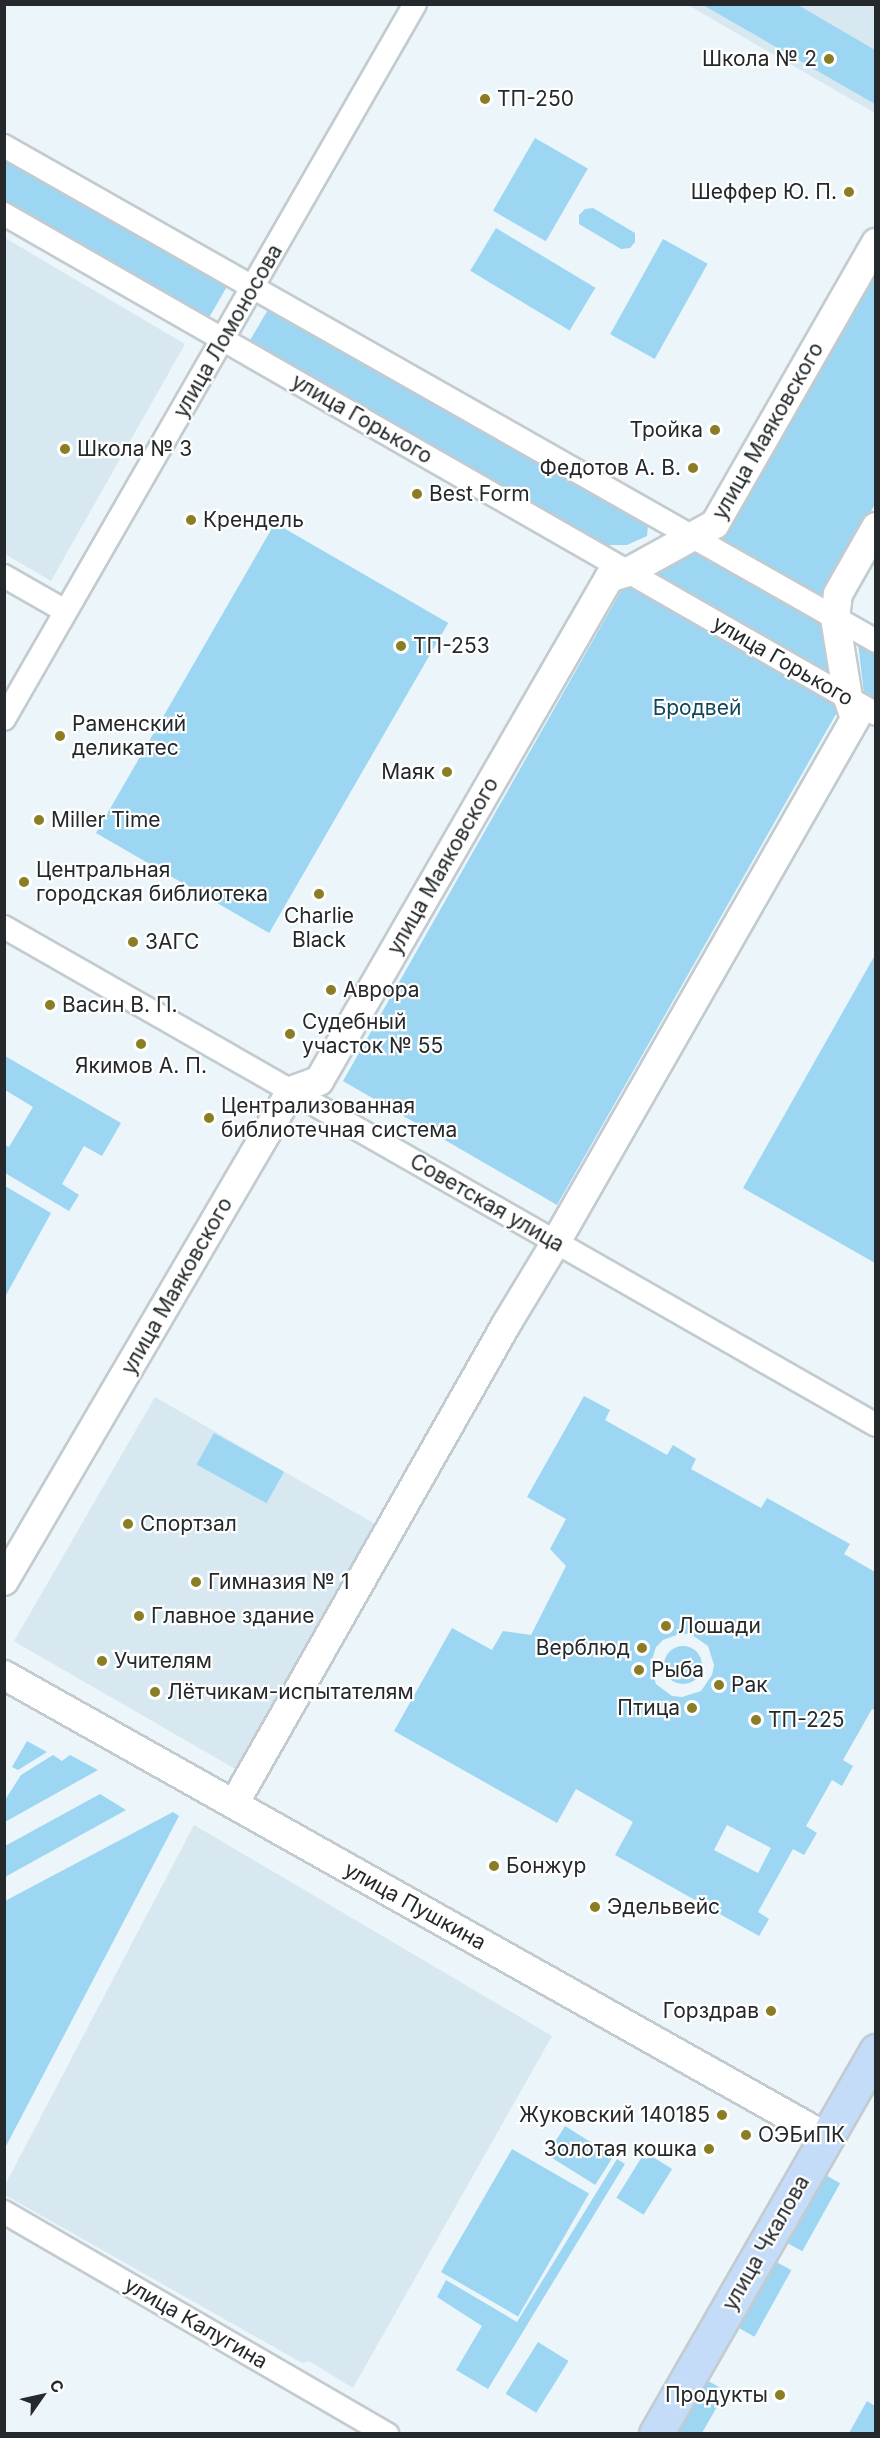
<!DOCTYPE html>
<html>
<head>
<meta charset="utf-8">
<style>
  body { margin:0 }
  #map { position:relative; width:880px; height:2438px; overflow:hidden; background:#ebf5fa; font-family:Inter,sans-serif }
  div>[style] { position:absolute }
  .built>* { inset:0; background:#d7e8f1; transform-origin:0 0 }
  .green>* { inset:0; background:#9cd6f3; transform-origin:0 0 }
  .round { border-radius:50% }
  .roads { filter:drop-shadow(2px 0 #c2cbd0) drop-shadow(-2px 0 #c2cbd0) drop-shadow(0 2px #c2cbd0) drop-shadow(0 -2px #c2cbd0) }
  .minor>* { height:22px; margin:-11px; padding:0 11px; transform-origin:11px; border-radius:11px; background:#fff }
  .tertiary>* { height:28px; margin:-14px; padding:0 14px; transform-origin:14px; border-radius:14px; background:#fff }
  .secondary>* { height:33px; margin:-16.5px; padding:0 16.5px; transform-origin:16.5px; border-radius:16.5px; background:#c5dcf9 }
  .dots>* { width:16px; height:16px; translate:-50% -50%; box-sizing:border-box; border:3px solid #fff; border-radius:50% }
  span { translate:-50% -50%; white-space:nowrap; text-align:center; line-height:1.15; -webkit-text-stroke:4.5px #fff; paint-order:stroke }
  .poi-label { font-size:21px; color:#25292b }
  .right { translate:-100% -50%; text-align:right }
  .left { translate:0 -50%; text-align:left }
  .street-label { font-size:21px; color:#25292b }
  .park-label { font-size:21px; color:#11475d }
  .frame { position:absolute; inset:0; border:6px solid #25292b; pointer-events:none }
  .north { position:absolute; left:12px; top:2366px; width:60px; height:60px; -webkit-text-stroke:4px #fff; paint-order:stroke; rotate:56deg; font-size:16px; font-weight:700; line-height:24px; text-align:center; color:#25292b }
  .north::after { content:''; display:block; margin:auto; width:21px; height:27px; background:#25292b; clip-path:polygon(50% 0,100% 100%,50% 72%,0 100%) }
</style>
</head>
<body>
<div id="map">
  <div class="built">
    <div style="clip-path:polygon(688px 5px,875px 5px,875px 113px)"></div>
    <div style="clip-path:polygon(5px 238px,185px 344px,51px 581px,5px 554px)"></div>
    <div style="left:155px;top:1397px;width:256px;height:282px;rotate:30deg"></div>
    <div style="clip-path:polygon(194px 1825px,552px 2036px,353px 2388px,309px 2361px,302px 2363px,5px 2195px,5px 2185px)"></div>
  </div>
  <div class="green">
    <div style="clip-path:polygon(703px 5px,798px 5px,875px 50px,875px 104px)"></div>
    <div style="left:535px;top:138px;width:61px;height:84px;rotate:30deg"></div>
    <div style="left:5px;top:157px;width:257px;height:46px;rotate:30deg"></div>
    <div style="clip-path:polygon(593px 208px,635px 233px,635px 242px,630px 248px,621px 249px,579px 224px,579px 215px,585px 209px)"></div>
    <div style="left:496px;top:228px;width:116px;height:50px;rotate:31deg"></div>
    <div style="left:663px;top:239px;width:51px;height:109px;rotate:29deg"></div>
    <div style="clip-path:polygon(875px 270px,875px 504px,829px 587px,836px 714px,557px 1205px,343px 1081px,621px 591px,727px 528px)"></div>
    <div style="clip-path:polygon(269px 308px,648px 525px,647px 536px,627px 545px,601px 545px,249px 342px)"></div>
    <div style="left:275px;top:523px;width:200px;height:358px;rotate:30deg"></div>
    <div style="clip-path:polygon(858px 643px,875px 653px,875px 701px,864px 694px)"></div>
    <div style="clip-path:polygon(875px 955px,875px 1263px,743px 1188px)"></div>
    <div style="clip-path:polygon(5px 1056px,121px 1123px,102px 1156px,84px 1146px,62px 1184px,79px 1195px,69px 1211px,5px 1173px,5px 1145px,9px 1147px,33px 1107px,5px 1090px)"></div>
    <div style="clip-path:polygon(5px 1186px,51px 1213px,5px 1297px)"></div>
    <div style="clip-path:polygon(evenodd,584px 1396px,610px 1410px,605px 1420px,667px 1455px,673px 1445px,696px 1459px,691px 1469px,761px 1508px,767px 1498px,850px 1544px,844px 1554px,875px 1572px,875px 1710px,872px 1709px,843px 1760px,853px 1766px,842px 1786px,832px 1780px,806px 1826px,817px 1833px,804px 1855px,793px 1849px,758px 1912px,769px 1919px,759px 1936px,615px 1855px,633px 1822px,576px 1789px,557px 1823px,394px 1731px,452px 1628px,492px 1650px,503px 1631px,531px 1635px,566px 1566px,550px 1549px,566px 1519px,527px 1497px,584px 1396px,682px 1633px,692px 1635px,708px 1646px,714px 1665px,712px 1675px,701px 1691px,682px 1697px,672px 1696px,656px 1684px,650px 1666px,656px 1647px,663px 1640px,682px 1633px,584px 1396px,727px 1825px,771px 1848px,758px 1873px,714px 1850px,727px 1825px)"></div>
    <div style="left:214px;top:1433px;width:80px;height:36px;rotate:29deg"></div>
    <div class="round" style="left:664px;top:1646px;width:38px;height:38px"></div>
    <div style="clip-path:polygon(27px 1741px,47px 1752px,18px 1770px,12px 1767px)"></div>
    <div style="clip-path:polygon(53px 1755px,62px 1761px,70px 1755px,98px 1770px,5px 1822px,5px 1800px,21px 1775px)"></div>
    <div style="clip-path:polygon(100px 1794px,126px 1810px,5px 1877px,5px 1846px)"></div>
    <div style="clip-path:polygon(173px 1812px,179px 1816px,5px 2148px,5px 1901px)"></div>
    <div style="left:565px;top:2126px;width:57px;height:34px;rotate:32deg"></div>
    <div style="left:512px;top:2149px;width:89px;height:142px;rotate:30deg"></div>
    <div style="left:645px;top:2152px;width:32px;height:54px;rotate:32deg"></div>
    <div style="clip-path:polygon(617px 2159px,625px 2164px,488px 2389px,456px 2370px,482px 2326px,437px 2297px,446px 2280px,517px 2322px)"></div>
    <div style="left:820px;top:2172px;width:23px;height:78px;rotate:29deg"></div>
    <div style="left:773px;top:2260px;width:21px;height:76px;rotate:29deg"></div>
    <div style="left:538px;top:2342px;width:36px;height:61px;rotate:32deg"></div>
    <div style="clip-path:polygon(703px 2378px,726px 2391px,702px 2433px,671px 2434px)"></div>
    <div style="clip-path:polygon(867px 2401px,875px 2406px,875px 2433px,849px 2433px)"></div>
  </div>
  <div class="roads">
    <div class="minor">
      <div style="left:4px;top:146px;width:1003px;rotate:29.58deg"></div>
      <div style="left:4px;top:214px;width:1005px;rotate:29.83deg"></div>
      <div style="left:4px;top:576px;width:70px;rotate:29.8deg"></div>
      <div style="left:4px;top:719px;width:825px;rotate:-60.11deg"></div>
      <div style="left:4px;top:927px;width:1004px;rotate:29.73deg"></div>
      <div style="left:4px;top:2212px;width:443px;rotate:30.1deg"></div>
    </div>
    <div class="tertiary">
      <div style="left:4px;top:1581px;width:568px;rotate:-59.64deg"></div>
      <div style="left:291px;top:1091px;width:30px;rotate:-20deg"></div>
      <div style="left:319px;top:1081px;width:581px;rotate:-60.03deg"></div>
      <div style="left:609px;top:578px;width:20px;rotate:-18deg"></div>
      <div style="left:628px;top:572px;width:99px;rotate:-28.9deg"></div>
      <div style="left:715px;top:524px;width:324px;rotate:-60.2deg"></div>
      <div style="left:4px;top:1675px;width:943px;rotate:29.34deg"></div>
      <div style="left:234px;top:1804px;width:553px;rotate:-60.42deg"></div>
      <div style="left:507px;top:1323px;width:95px;rotate:-58.8deg"></div>
      <div style="left:556px;top:1242px;width:602px;rotate:-60.24deg"></div>
      <div style="left:855px;top:719px;width:22px;rotate:-108deg"></div>
      <div style="left:848px;top:698px;width:81px;rotate:-99.2deg"></div>
      <div style="left:835px;top:618px;width:24px;rotate:-83deg"></div>
      <div style="left:838px;top:594px;width:77px;rotate:-60.4deg"></div>
    </div>
    <div class="secondary">
      <div style="left:656px;top:2434px;width:442px;rotate:-60.1deg"></div>
    </div>
  </div>
  <div class="dots">
    <div style="left:829px;top:59px;background:#8a7d23"></div>
    <div style="left:485px;top:99px;background:#8a7d23"></div>
    <div style="left:849px;top:192px;background:#8a7d23"></div>
    <div style="left:715px;top:430px;background:#8a7d23"></div>
    <div style="left:65px;top:449px;background:#8a7d23"></div>
    <div style="left:693px;top:468px;background:#8a7d23"></div>
    <div style="left:417px;top:494px;background:#8a7d23"></div>
    <div style="left:191px;top:520px;background:#8a7d23"></div>
    <div style="left:401px;top:646px;background:#8a7d23"></div>
    <div style="left:60px;top:736px;background:#8a7d23"></div>
    <div style="left:447px;top:772px;background:#8a7d23"></div>
    <div style="left:39px;top:820px;background:#8a7d23"></div>
    <div style="left:24px;top:882px;background:#8a7d23"></div>
    <div style="left:319px;top:894px;background:#8a7d23"></div>
    <div style="left:133px;top:942px;background:#8a7d23"></div>
    <div style="left:331px;top:990px;background:#8a7d23"></div>
    <div style="left:50px;top:1005px;background:#8a7d23"></div>
    <div style="left:290px;top:1034px;background:#8a7d23"></div>
    <div style="left:141px;top:1044px;background:#8a7d23"></div>
    <div style="left:209px;top:1118px;background:#8a7d23"></div>
    <div style="left:128px;top:1524px;background:#8a7d23"></div>
    <div style="left:196px;top:1582px;background:#8a7d23"></div>
    <div style="left:139px;top:1616px;background:#8a7d23"></div>
    <div style="left:666px;top:1626px;background:#8a7d23"></div>
    <div style="left:642px;top:1648px;background:#8a7d23"></div>
    <div style="left:102px;top:1661px;background:#8a7d23"></div>
    <div style="left:639px;top:1670px;background:#8a7d23"></div>
    <div style="left:719px;top:1685px;background:#8a7d23"></div>
    <div style="left:155px;top:1692px;background:#8a7d23"></div>
    <div style="left:692px;top:1708px;background:#8a7d23"></div>
    <div style="left:756px;top:1720px;background:#8a7d23"></div>
    <div style="left:494px;top:1866px;background:#8a7d23"></div>
    <div style="left:595px;top:1907px;background:#8a7d23"></div>
    <div style="left:771px;top:2011px;background:#8a7d23"></div>
    <div style="left:722px;top:2115px;background:#8a7d23"></div>
    <div style="left:746px;top:2135px;background:#8a7d23"></div>
    <div style="left:709px;top:2149px;background:#8a7d23"></div>
    <div style="left:780px;top:2395px;background:#8a7d23"></div>
  </div>
  <div class="poi-label">
    <span class="right" style="left:817px;top:59px">Школа № 2</span>
    <span class="left" style="left:497px;top:99px">ТП-250</span>
    <span class="right" style="left:837px;top:192px">Шеффер Ю. П.</span>
    <span class="right" style="left:703px;top:430px">Тройка</span>
    <span class="left" style="left:77px;top:449px">Школа № 3</span>
    <span class="right" style="left:681px;top:468px">Федотов А. В.</span>
    <span class="left" style="left:429px;top:494px">Best Form</span>
    <span class="left" style="left:203px;top:520px">Крендель</span>
    <span class="left" style="left:413px;top:646px">ТП-253</span>
    <span class="left" style="left:72px;top:736px">Раменский<br>деликатес</span>
    <span class="right" style="left:435px;top:772px">Маяк</span>
    <span class="left" style="left:51px;top:820px">Miller Time</span>
    <span class="left" style="left:36px;top:882px">Центральная<br>городская библиотека</span>
    <span style="left:319px;top:928px">Charlie<br>Black</span>
    <span class="left" style="left:145px;top:942px">ЗАГС</span>
    <span class="left" style="left:343px;top:990px">Аврора</span>
    <span class="left" style="left:62px;top:1005px">Васин В. П.</span>
    <span class="left" style="left:302px;top:1034px">Судебный<br>участок № 55</span>
    <span style="left:141px;top:1066px">Якимов А. П.</span>
    <span class="left" style="left:221px;top:1118px">Централизованная<br>библиотечная система</span>
    <span class="left" style="left:140px;top:1524px">Спортзал</span>
    <span class="left" style="left:208px;top:1582px">Гимназия № 1</span>
    <span class="left" style="left:151px;top:1616px">Главное здание</span>
    <span class="left" style="left:678px;top:1626px">Лошади</span>
    <span class="right" style="left:630px;top:1648px">Верблюд</span>
    <span class="left" style="left:114px;top:1661px">Учителям</span>
    <span class="left" style="left:651px;top:1670px">Рыба</span>
    <span class="left" style="left:731px;top:1685px">Рак</span>
    <span class="left" style="left:167px;top:1692px">Лётчикам-испытателям</span>
    <span class="right" style="left:680px;top:1708px">Птица</span>
    <span class="left" style="left:768px;top:1720px">ТП-225</span>
    <span class="left" style="left:506px;top:1866px">Бонжур</span>
    <span class="left" style="left:607px;top:1907px">Эдельвейс</span>
    <span class="right" style="left:759px;top:2011px">Горздрав</span>
    <span class="right" style="left:710px;top:2115px">Жуковский 140185</span>
    <span class="left" style="left:758px;top:2135px">ОЭБиПК</span>
    <span class="right" style="left:697px;top:2149px">Золотая кошка</span>
    <span class="right" style="left:768px;top:2395px">Продукты</span>
  </div>
  <div class="street-label">
    <span style="left:228px;top:331px;rotate:-60deg">улица Ломоносова</span>
    <span style="left:362px;top:419px;rotate:30deg">улица Горького</span>
    <span style="left:768px;top:431px;rotate:-60deg">улица Маяковского</span>
    <span style="left:783px;top:661px;rotate:30deg">улица Горького</span>
    <span style="left:443px;top:866px;rotate:-60deg">улица Маяковского</span>
    <span style="left:487px;top:1203px;rotate:30deg">Советская улица</span>
    <span style="left:177px;top:1286px;rotate:-60deg">улица Маяковского</span>
    <span style="left:415px;top:1906px;rotate:29deg">улица Пушкина</span>
    <span style="left:766px;top:2243px;rotate:-60deg">улица Чкалова</span>
    <span style="left:196px;top:2323px;rotate:30deg">улица Калугина</span>
  </div>
  <div class="park-label">
    <span style="left:697px;top:708px">Бродвей</span>
  </div>
  <div class="frame"></div>
  <div class="north">С</div>
</div>
</body>
</html>
